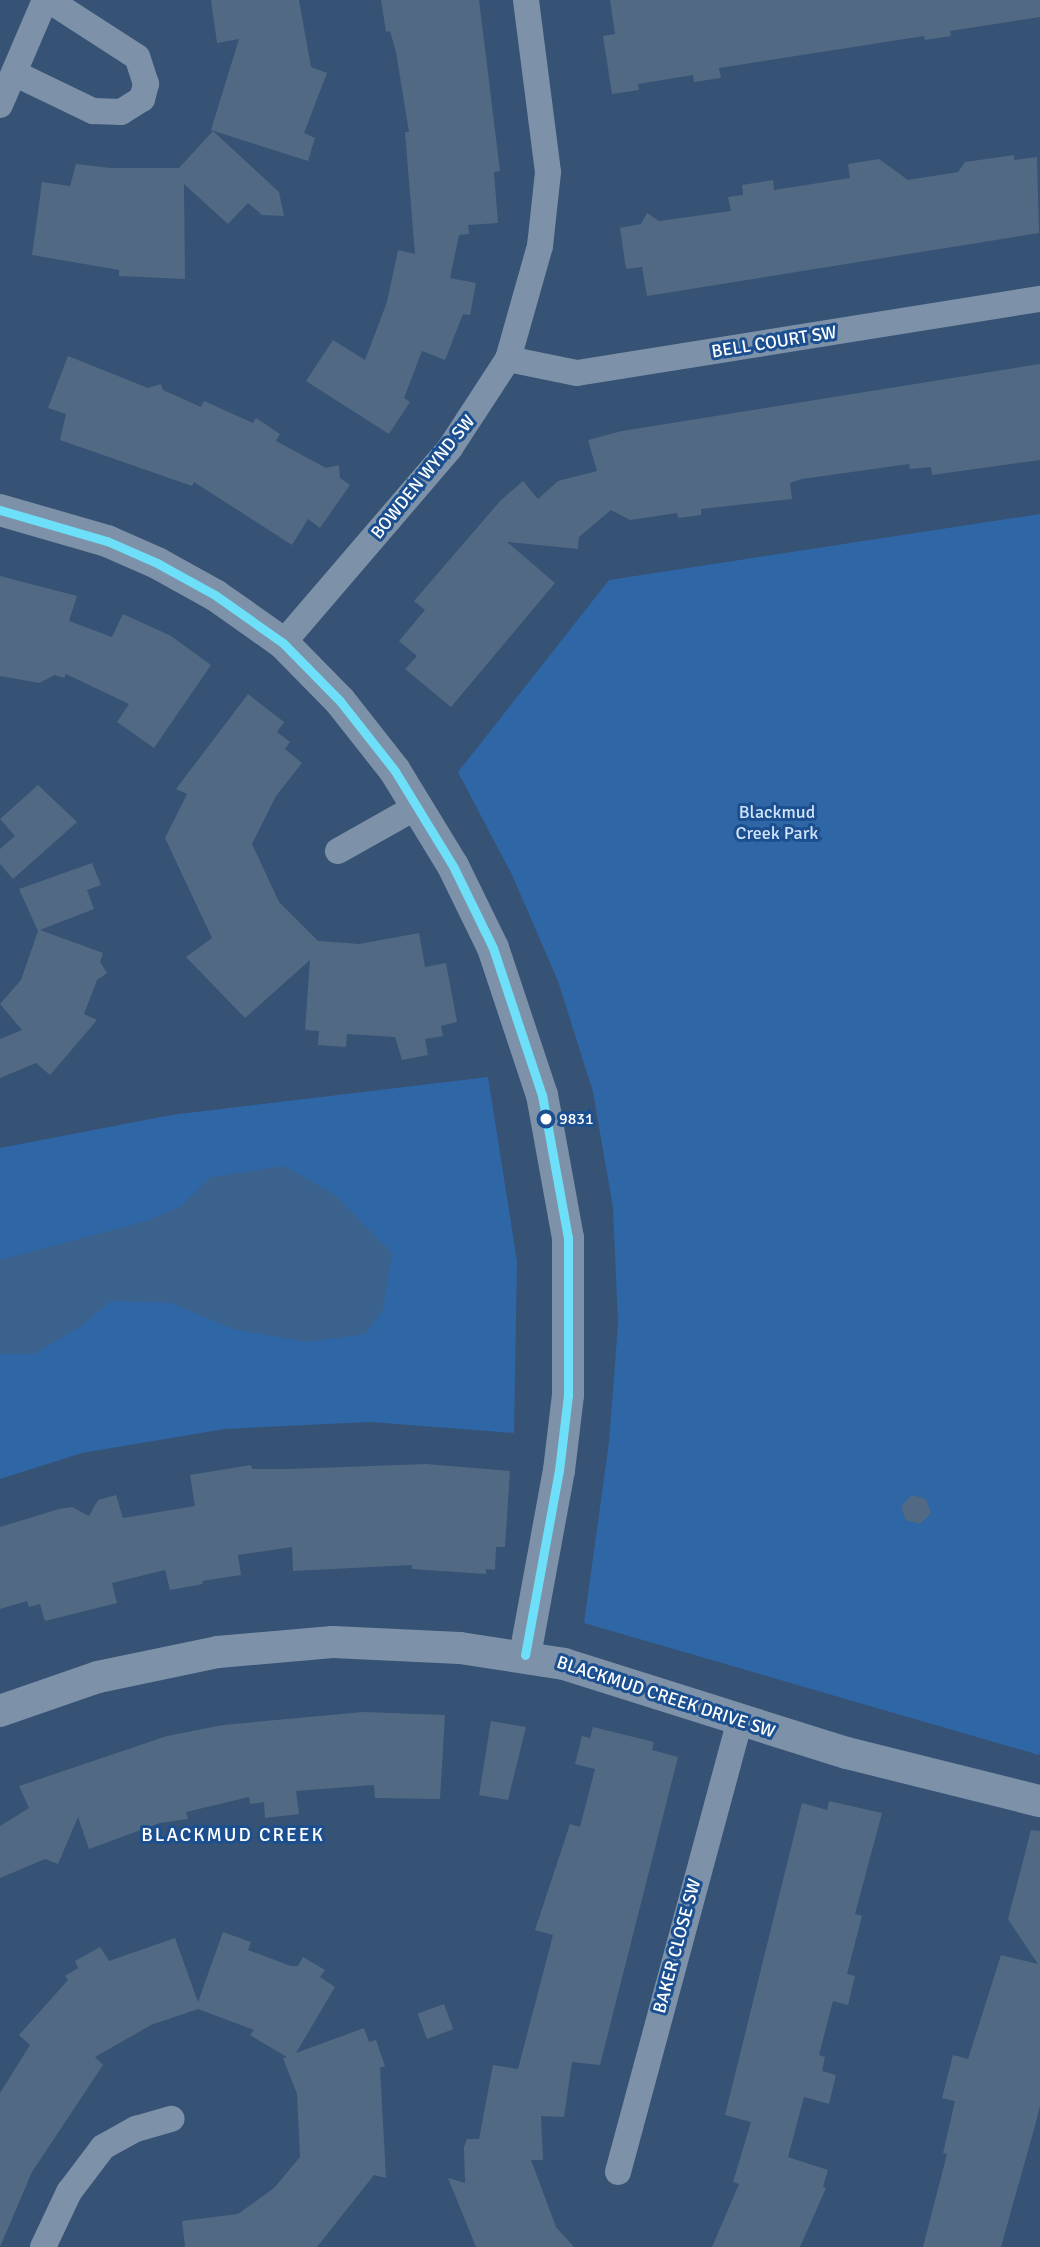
<!DOCTYPE html>
<html>
<head>
<meta charset="utf-8">
<style>
  body { margin:0 }
  #map { position:relative; width:1040px; height:2247px; overflow:hidden; background:#365274; font-family:Signika,sans-serif }
  div>[style] { position:absolute }
  .green>* { inset:0; background:#2f66a5 }
  .water>* { inset:0; background:#3b618d }
  .building>* { inset:0; background:#526984; transform-origin:0 0 }
  .minor>* { height:26px; margin:-13px; padding:0 13px; transform-origin:13px; border-radius:13px; background:#7d92a8 }
  .tertiary>* { height:32px; margin:-16px; padding:0 16px; transform-origin:16px; border-radius:16px; background:#7d92a8 }
  .bus-1>* { height:9px; margin:-4.5px; padding:0 4.5px; transform-origin:4.5px; border-radius:4.5px; background:#6ddff8 }
  .dots>* { width:19px; height:19px; translate:-50% -50%; box-sizing:border-box; border:4px solid #1b4f8f; border-radius:50% }
  span { translate:-50% -50%; white-space:nowrap; text-align:center; line-height:1.15; -webkit-text-stroke:6px #1b4f8f; paint-order:stroke }
  .bus-label { font-size:16px; color:#fff }
  .left { translate:0 -50%; text-align:left }
  .street-label { font-size:18px; color:#fff }
  .park-label { font-size:18px; color:#cfe3fa }
  .neighbourhood-label { font-size:19px; color:#fff; letter-spacing:2px }
</style>
</head>
<body>
<div id="map">
  <div class="green">
    <div style="clip-path:polygon(1040px 514px,1040px 1750px,1039px 1755px,584px 1623px,609px 1442px,618px 1324px,613px 1208px,593px 1092px,558px 981px,512px 875px,458px 772px,609px 580px)"></div>
    <div style="clip-path:polygon(488px 1077px,517px 1261px,514px 1433px,370px 1422px,225px 1429px,82px 1453px,0 1479px,0 1148px,171px 1115px)"></div>
  </div>
  <div class="water">
    <div style="clip-path:polygon(284px 1166px,335px 1195px,392px 1253px,383px 1309px,366px 1334px,307px 1342px,233px 1329px,171px 1303px,111px 1301px,81px 1326px,34px 1354px,0 1354px,0 1260px,150px 1220px,181px 1206px,211px 1177px)"></div>
  </div>
  <div class="building">
    <div style="clip-path:polygon(211px 0,299px 0,311px 67px,327px 73px,304px 133px,315px 138px,308px 161px,211px 130px,239px 39px,217px 43px)"></div>
    <div style="clip-path:polygon(381px 0,479px 0,500px 171px,494px 172px,498px 223px,468px 225px,469px 234px,459px 235px,450px 278px,476px 283px,470px 315px,463px 314px,445px 360px,422px 351px,404px 398px,410px 402px,389px 434px,306px 381px,333px 340px,365px 360px,387px 302px,398px 250px,415px 254px,405px 132px,409px 132px,396px 52px,390px 31px,386px 32px)"></div>
    <div style="clip-path:polygon(610px 0,1040px 0,1040px 17px,950px 31px,951px 36px,925px 40px,924px 36px,719px 68px,721px 78px,694px 82px,693px 75px,638px 84px,639px 90px,612px 94px,603px 36px,615px 34px)"></div>
    <div style="clip-path:polygon(213px 131px,279px 192px,284px 216px,262px 215px,248px 203px,228px 224px,184px 184px,185px 279px,119px 276px,119px 270px,32px 255px,42px 182px,70px 186px,76px 164px,111px 168px,179px 168px)"></div>
    <div style="clip-path:polygon(1014px 155px,1014px 160px,1037px 157px,1039px 233px,647px 296px,642px 267px,626px 269px,620px 228px,641px 224px,647px 213px,659px 221px,731px 211px,728px 197px,743px 195px,742px 185px,773px 180px,774px 190px,850px 178px,848px 164px,879px 159px,908px 180px,958px 172px,965px 162px)"></div>
    <div style="clip-path:polygon(68px 356px,148px 388px,161px 384px,163px 390px,201px 407px,204px 401px,253px 423px,256px 418px,280px 434px,276px 441px,326px 468px,339px 465px,340px 478px,350px 485px,320px 528px,308px 519px,292px 545px,194px 482px,192px 486px,60px 440px,66px 414px,48px 408px)"></div>
    <div style="clip-path:polygon(1040px 364px,1040px 460px,932px 475px,931px 467px,910px 469px,909px 464px,802px 479px,790px 483px,792px 499px,701px 509px,701px 515px,678px 518px,677px 513px,630px 520px,611px 510px,579px 537px,578px 549px,507px 542px,555px 583px,451px 707px,405px 669px,417px 656px,399px 641px,425px 610px,414px 601px,501px 500px,523px 481px,538px 499px,558px 481px,597px 471px,588px 440px,622px 431px)"></div>
    <div style="clip-path:polygon(0 576px,77px 596px,69px 621px,112px 637px,123px 614px,171px 636px,211px 665px,154px 748px,117px 722px,129px 704px,66px 674px,64px 678px,55px 675px,39px 683px,0 676px)"></div>
    <div style="clip-path:polygon(248px 694px,284px 722px,277px 732px,290px 742px,285px 749px,302px 763px,276px 796px,252px 844px,279px 902px,318px 941px,359px 944px,419px 933px,425px 967px,446px 963px,457px 1022px,441px 1026px,443px 1036px,425px 1039px,428px 1055px,402px 1060px,395px 1037px,347px 1034px,346px 1047px,318px 1045px,319px 1031px,305px 1030px,310px 960px,245px 1018px,186px 957px,212px 938px,165px 838px,187px 794px,176px 789px)"></div>
    <div style="clip-path:polygon(38px 785px,77px 822px,13px 879px,0 864px,0 849px,15px 836px,0 819px)"></div>
    <div style="clip-path:polygon(92px 863px,101px 885px,87px 890px,94px 909px,40px 930px,103px 953px,100px 962px,107px 973px,97px 980px,84px 1014px,97px 1020px,50px 1075px,36px 1063px,0 1078px,0 1039px,22px 1030px,0 1004px,21px 980px,38px 931px,19px 889px)"></div>
    <div style="clip-path:polygon(426px 1464px,510px 1471px,505px 1547px,496px 1547px,495px 1570px,486px 1569px,486px 1574px,412px 1569px,412px 1565px,293px 1571px,292px 1547px,238px 1555px,241px 1575px,202px 1581px,203px 1584px,170px 1590px,165px 1570px,112px 1583px,117px 1603px,45px 1621px,40px 1604px,29px 1607px,27px 1601px,0 1609px,0 1527px,59px 1509px,72px 1507px,89px 1516px,98px 1500px,116px 1495px,123px 1518px,195px 1506px,190px 1475px,251px 1465px,252px 1469px,290px 1469px)"></div>
    <div style="clip-path:polygon(912px 1495px,926px 1499px,931px 1513px,920px 1524px,906px 1520px,901px 1506px)"></div>
    <div style="clip-path:polygon(363px 1712px,445px 1715px,440px 1799px,375px 1798px,374px 1785px,296px 1791px,299px 1814px,265px 1818px,264px 1802px,250px 1804px,249px 1797px,186px 1812px,188px 1819px,160px 1823px,89px 1849px,78px 1817px,58px 1864px,45px 1859px,0 1878px,0 1826px,29px 1808px,19px 1786px,167px 1736px,223px 1725px)"></div>
    <div style="clip-path:polygon(491px 1721px,526px 1727px,508px 1800px,479px 1795px)"></div>
    <div style="clip-path:polygon(593px 1727px,654px 1742px,652px 1750px,678px 1757px,600px 2065px,572px 2062px,564px 2117px,541px 2116px,543px 2160px,531px 2160px,556px 2227px,574px 2247px,476px 2247px,448px 2178px,465px 2183px,464px 2147px,467px 2139px,479px 2139px,493px 2065px,518px 2069px,553px 1935px,535px 1930px,570px 1824px,580px 1827px,595px 1769px,575px 1764px,582px 1736px,590px 1738px)"></div>
    <div style="clip-path:polygon(829px 1801px,882px 1813px,855px 1914px,862px 1916px,847px 1974px,855px 1976px,848px 2005px,833px 2001px,819px 2055px,825px 2057px,822px 2071px,836px 2075px,829px 2104px,804px 2097px,788px 2157px,828px 2170px,823px 2187px,826px 2188px,800px 2247px,712px 2247px,739px 2184px,733px 2182px,751px 2122px,725px 2115px,802px 1803px,827px 1810px)"></div>
    <div style="clip-path:polygon(1031px 1830px,1040px 1831px,1040px 2106px,1036px 2122px,1001px 2247px,923px 2247px,947px 2154px,943px 2153px,955px 2101px,942px 2098px,953px 2055px,968px 2059px,1001px 1955px,1038px 1964px,1008px 1919px)"></div>
    <div style="clip-path:polygon(223px 1932px,251px 1942px,248px 1950px,291px 1966px,298px 1966px,303px 1957px,325px 1970px,320px 1977px,335px 1987px,296px 2053px,364px 2028px,369px 2042px,376px 2040px,385px 2066px,380px 2068px,386px 2178px,374px 2175px,317px 2247px,185px 2247px,182px 2221px,238px 2214px,274px 2188px,300px 2157px,297px 2094px,283px 2058px,287px 2057px,250px 2035px,254px 2030px,198px 2009px,151px 2025px,95px 2057px,103px 2065px,32px 2172px,0 2247px,0 2093px,30px 2045px,19px 2035px,68px 1980px,65px 1976px,78px 1968px,75px 1961px,100px 1947px,109px 1961px,175px 1938px,198px 2002px)"></div>
    <div style="left:444px;top:2004px;width:27px;height:28px;rotate:70deg"></div>
  </div>
  <div class="minor">
    <div style="left:14px;top:73px;width:88px;rotate:25.7deg"></div>
    <div style="left:93px;top:111px;width:28px;rotate:2deg"></div>
    <div style="left:121px;top:112px;width:25px;rotate:-32deg"></div>
    <div style="left:142px;top:99px;width:16px;rotate:-75deg"></div>
    <div style="left:146px;top:84px;width:28px;rotate:-108deg"></div>
    <div style="left:137px;top:57px;width:105px;rotate:-147.1deg"></div>
    <div style="left:0;top:105px;width:114px;rotate:-66.8deg"></div>
    <div style="left:508px;top:359px;width:70px;rotate:11.5deg"></div>
    <div style="left:577px;top:373px;width:469px;rotate:-9.1deg"></div>
    <div style="left:283px;top:643px;width:257px;rotate:-49.4deg"></div>
    <div style="left:450px;top:448px;width:106px;rotate:-56.9deg"></div>
    <div style="left:508px;top:359px;width:117px;rotate:-74.2deg"></div>
    <div style="left:540px;top:246px;width:74px;rotate:-83.8deg"></div>
    <div style="left:548px;top:172px;width:173px;rotate:-97.3deg"></div>
    <div style="left:338px;top:851px;width:92px;rotate:-29.4deg"></div>
    <div style="left:618px;top:2172px;width:466px;rotate:-74.9deg"></div>
    <div style="left:43px;top:2247px;width:61px;rotate:-64.7deg"></div>
    <div style="left:69px;top:2192px;width:56px;rotate:-52.9deg"></div>
    <div style="left:103px;top:2147px;width:38px;rotate:-29deg"></div>
    <div style="left:136px;top:2129px;width:37px;rotate:-16deg"></div>
  </div>
  <div class="tertiary">
    <div style="left:0;top:510px;width:111px;rotate:16.2deg"></div>
    <div style="left:107px;top:541px;width:55px;rotate:23.7deg"></div>
    <div style="left:157px;top:563px;width:66px;rotate:28.9deg"></div>
    <div style="left:215px;top:595px;width:83px;rotate:35.2deg"></div>
    <div style="left:283px;top:643px;width:81px;rotate:45.5deg"></div>
    <div style="left:340px;top:701px;width:89px;rotate:51.8deg"></div>
    <div style="left:395px;top:771px;width:111px;rotate:58.6deg"></div>
    <div style="left:453px;top:866px;width:91px;rotate:64deg"></div>
    <div style="left:493px;top:948px;width:155px;rotate:71.6deg"></div>
    <div style="left:542px;top:1095px;width:145px;rotate:79.7deg"></div>
    <div style="left:568px;top:1238px;width:157px;rotate:90deg"></div>
    <div style="left:568px;top:1395px;width:76px;rotate:96.8deg"></div>
    <div style="left:559px;top:1470px;width:188px;rotate:100.4deg"></div>
    <div style="left:0;top:1711px;width:104px;rotate:-19.1deg"></div>
    <div style="left:98px;top:1677px;width:123px;rotate:-11.8deg"></div>
    <div style="left:218px;top:1652px;width:115px;rotate:-5deg"></div>
    <div style="left:333px;top:1642px;width:127px;rotate:2.7deg"></div>
    <div style="left:460px;top:1648px;width:105px;rotate:8.7deg"></div>
    <div style="left:564px;top:1664px;width:297px;rotate:17.5deg"></div>
    <div style="left:847px;top:1753px;width:199px;rotate:14deg"></div>
  </div>
  <div class="bus-1">
    <div style="left:0;top:510px;width:111px;rotate:16.2deg"></div>
    <div style="left:107px;top:541px;width:55px;rotate:23.7deg"></div>
    <div style="left:157px;top:563px;width:66px;rotate:28.9deg"></div>
    <div style="left:215px;top:595px;width:83px;rotate:35.2deg"></div>
    <div style="left:283px;top:643px;width:81px;rotate:45.5deg"></div>
    <div style="left:340px;top:701px;width:89px;rotate:51.8deg"></div>
    <div style="left:395px;top:771px;width:111px;rotate:58.6deg"></div>
    <div style="left:453px;top:866px;width:91px;rotate:64deg"></div>
    <div style="left:493px;top:948px;width:155px;rotate:71.6deg"></div>
    <div style="left:542px;top:1095px;width:145px;rotate:79.7deg"></div>
    <div style="left:568px;top:1238px;width:157px;rotate:90deg"></div>
    <div style="left:568px;top:1395px;width:76px;rotate:96.8deg"></div>
    <div style="left:559px;top:1470px;width:188px;rotate:100.4deg"></div>
  </div>
  <div class="dots">
    <div style="left:546px;top:1119px;background:#fff"></div>
  </div>
  <div class="bus-label">
    <span class="left" style="left:559px;top:1119px">9831</span>
  </div>
  <div class="street-label">
    <span style="left:774px;top:342px;rotate:-9deg">BELL COURT SW</span>
    <span style="left:423px;top:477px;rotate:-51deg">BOWDEN WYND SW</span>
    <span style="left:666px;top:1697px;rotate:18deg">BLACKMUD CREEK DRIVE SW</span>
    <span style="left:677px;top:1946px;rotate:-75deg">BAKER CLOSE SW</span>
  </div>
  <div class="park-label">
    <span style="left:777px;top:823px">Blackmud<br>Creek Park</span>
  </div>
  <div class="neighbourhood-label">
    <span style="left:233px;top:1836px">BLACKMUD CREEK</span>
  </div>
</div>
</body>
</html>
